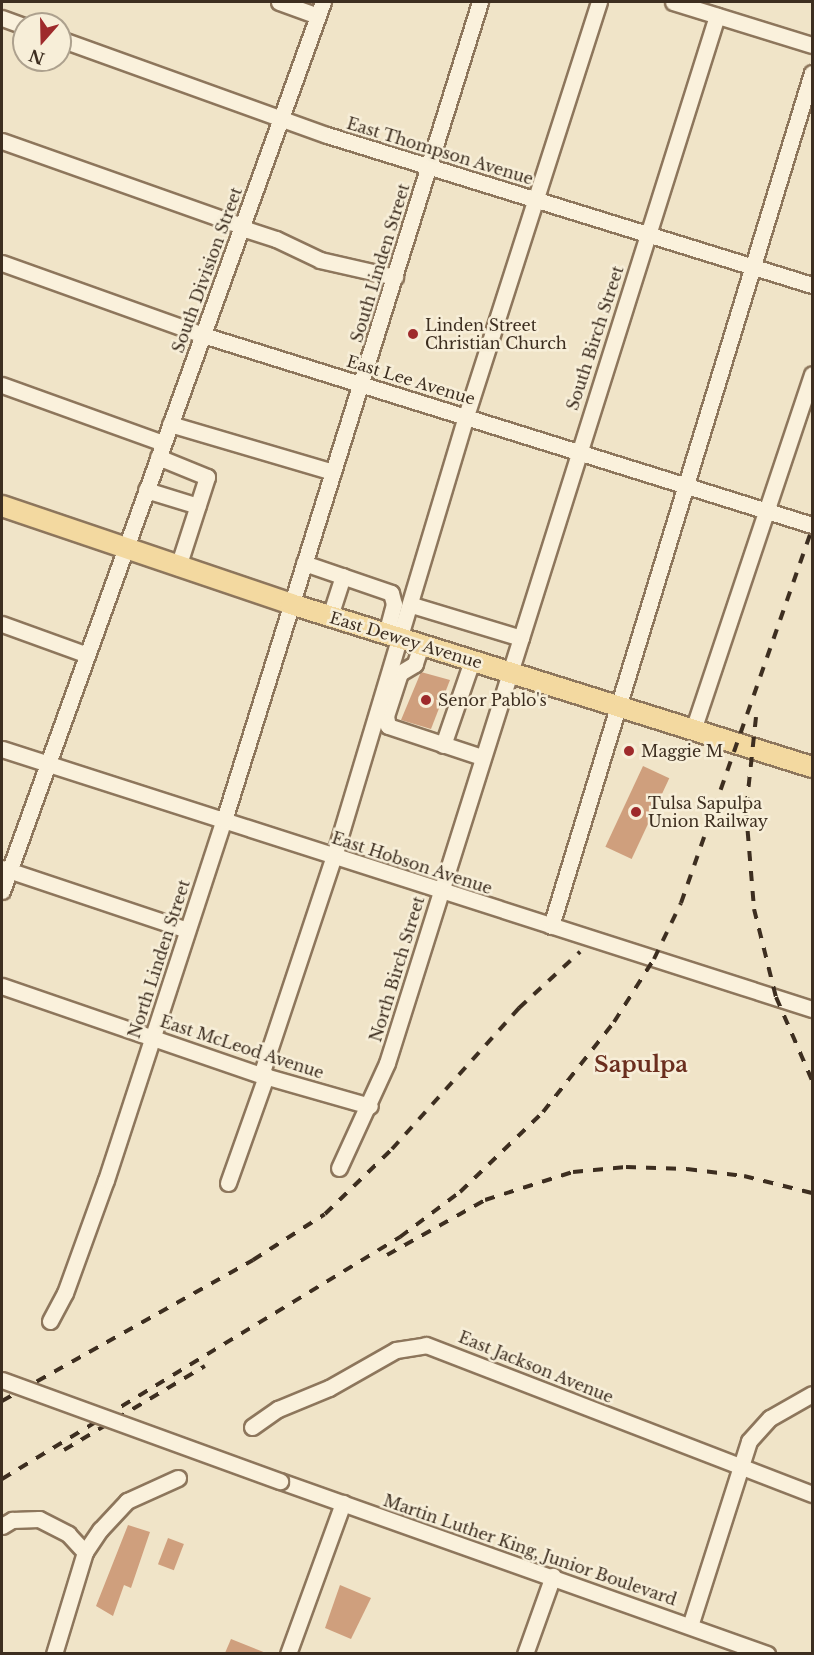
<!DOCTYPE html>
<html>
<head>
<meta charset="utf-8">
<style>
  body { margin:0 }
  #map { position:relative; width:814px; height:1655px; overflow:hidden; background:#f0e4c8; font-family:"Libre Baskerville",serif }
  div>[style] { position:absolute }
  .building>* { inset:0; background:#cf9f7d; transform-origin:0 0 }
  .roads { filter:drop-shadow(2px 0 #8d765c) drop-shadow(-2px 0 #8d765c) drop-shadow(0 2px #8d765c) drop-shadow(0 -2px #8d765c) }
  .minor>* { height:15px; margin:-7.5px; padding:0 7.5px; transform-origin:7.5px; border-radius:7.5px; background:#faf1dc }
  .major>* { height:20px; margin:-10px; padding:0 10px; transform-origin:10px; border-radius:10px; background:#f3d9a0 }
  .rail>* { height:4px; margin-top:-2px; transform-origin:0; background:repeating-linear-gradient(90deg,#3d2e20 0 10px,transparent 0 20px) }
  .bridges { filter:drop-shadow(2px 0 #8d765c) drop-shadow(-2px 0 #8d765c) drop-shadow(0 2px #8d765c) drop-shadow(0 -2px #8d765c) }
  .minor-bridge>* { height:15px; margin:-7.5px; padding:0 7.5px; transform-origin:7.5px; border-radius:7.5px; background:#faf1dc }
  .dots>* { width:16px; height:16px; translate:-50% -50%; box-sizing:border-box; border:3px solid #f7eed8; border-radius:50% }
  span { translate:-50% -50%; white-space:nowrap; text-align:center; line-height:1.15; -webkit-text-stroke:5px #f7eed8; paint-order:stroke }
  .street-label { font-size:16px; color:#3d2e20 }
  .poi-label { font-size:16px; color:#3d2e20 }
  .left { translate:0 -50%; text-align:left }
  .district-label { font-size:22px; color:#6b2e1e; font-weight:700 }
  .frame { position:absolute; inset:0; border:3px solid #3d2e20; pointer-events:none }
  .north { position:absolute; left:12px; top:12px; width:60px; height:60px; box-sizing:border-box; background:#f7eed8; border:2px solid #ada18e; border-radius:50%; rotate:200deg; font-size:16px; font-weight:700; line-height:24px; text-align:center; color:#3d2e20 }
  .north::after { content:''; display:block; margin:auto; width:21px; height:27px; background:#9e2a2b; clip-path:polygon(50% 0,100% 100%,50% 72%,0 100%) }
</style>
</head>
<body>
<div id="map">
  <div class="building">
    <div style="clip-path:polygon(421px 672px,450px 680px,431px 729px,401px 720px)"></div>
    <div style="left:643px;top:766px;width:29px;height:89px;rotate:25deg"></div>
    <div style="clip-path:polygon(128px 1525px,150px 1532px,131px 1588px,124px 1585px,113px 1616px,96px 1606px)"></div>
    <div style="left:168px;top:1538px;width:17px;height:28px;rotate:21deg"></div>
    <div style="clip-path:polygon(340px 1585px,371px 1598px,351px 1639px,325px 1628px)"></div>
    <div style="clip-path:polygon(231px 1639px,266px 1653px,225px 1653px)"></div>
  </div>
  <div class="roads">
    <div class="minor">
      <div style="left:279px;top:2px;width:41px;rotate:19.7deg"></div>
      <div style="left:673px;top:2px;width:145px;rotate:17.2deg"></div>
      <div style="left:2px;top:18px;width:23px;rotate:20deg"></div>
      <div style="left:60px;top:39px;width:284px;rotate:19.8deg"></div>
      <div style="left:327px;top:135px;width:508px;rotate:17.19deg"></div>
      <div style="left:2px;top:141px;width:255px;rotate:19.5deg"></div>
      <div style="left:242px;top:228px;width:36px;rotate:18deg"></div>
      <div style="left:276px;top:239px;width:49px;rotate:25.5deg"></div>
      <div style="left:320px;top:260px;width:77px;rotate:12.8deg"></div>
      <div style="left:2px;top:263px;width:214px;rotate:19.7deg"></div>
      <div style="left:203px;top:335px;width:638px;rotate:17.33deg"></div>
      <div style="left:2px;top:385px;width:171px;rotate:19.8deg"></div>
      <div style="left:170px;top:424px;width:170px;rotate:16.4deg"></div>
      <div style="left:158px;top:457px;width:53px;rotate:22.2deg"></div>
      <div style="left:207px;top:477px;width:95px;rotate:107.9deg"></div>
      <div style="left:146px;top:490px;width:54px;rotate:17.1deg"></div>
      <div style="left:304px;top:563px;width:92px;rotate:19deg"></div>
      <div style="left:391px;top:593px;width:11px;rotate:75deg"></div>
      <div style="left:394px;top:604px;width:31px;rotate:105deg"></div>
      <div style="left:412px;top:605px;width:114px;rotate:16.8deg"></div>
      <div style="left:330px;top:616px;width:42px;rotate:-72deg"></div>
      <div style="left:2px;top:624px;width:88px;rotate:19.9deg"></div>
      <div style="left:421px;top:645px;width:20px;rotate:108deg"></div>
      <div style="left:415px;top:664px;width:17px;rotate:149deg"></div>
      <div style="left:400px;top:673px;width:45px;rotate:108deg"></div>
      <div style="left:386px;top:716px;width:10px;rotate:79deg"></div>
      <div style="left:388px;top:726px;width:99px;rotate:18.3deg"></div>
      <div style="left:693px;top:730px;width:375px;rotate:-71.5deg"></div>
      <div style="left:443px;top:745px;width:89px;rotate:-71deg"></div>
      <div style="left:2px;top:749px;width:851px;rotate:17.8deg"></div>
      <div style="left:2px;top:868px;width:195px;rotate:18.5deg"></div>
      <div style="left:2px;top:891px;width:945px;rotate:-70.15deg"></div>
      <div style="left:551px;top:926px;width:892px;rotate:-72.99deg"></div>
      <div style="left:2px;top:986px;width:274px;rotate:19deg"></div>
      <div style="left:261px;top:1075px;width:113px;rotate:15.9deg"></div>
      <div style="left:261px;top:1075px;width:231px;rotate:-71.6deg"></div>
      <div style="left:334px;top:856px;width:459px;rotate:-73.3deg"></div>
      <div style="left:466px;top:416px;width:435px;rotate:-72.2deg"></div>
      <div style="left:339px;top:1168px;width:115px;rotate:-65.4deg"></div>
      <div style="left:387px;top:1063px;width:1098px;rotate:-72.51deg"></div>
      <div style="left:228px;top:1183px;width:114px;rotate:-70.4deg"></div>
      <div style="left:50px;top:1321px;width:32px;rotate:-62deg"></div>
      <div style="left:65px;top:1293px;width:120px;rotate:-70.1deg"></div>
      <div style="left:106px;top:1180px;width:379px;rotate:-71.9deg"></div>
      <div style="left:224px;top:820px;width:857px;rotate:-72.62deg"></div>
      <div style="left:252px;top:1427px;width:32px;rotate:-35deg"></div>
      <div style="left:278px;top:1409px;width:55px;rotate:-22.4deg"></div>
      <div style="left:329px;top:1388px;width:77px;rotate:-29.6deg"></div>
      <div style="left:396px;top:1350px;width:30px;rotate:-9deg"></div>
      <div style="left:426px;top:1345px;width:414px;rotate:21.1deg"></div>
      <div style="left:280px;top:1481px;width:517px;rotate:19.56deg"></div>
      <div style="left:2px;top:1526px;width:12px;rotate:-31deg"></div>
      <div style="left:12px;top:1520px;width:27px;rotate:-2deg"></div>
      <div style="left:39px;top:1519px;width:33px;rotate:27deg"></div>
      <div style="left:68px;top:1534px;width:25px;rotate:47deg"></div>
      <div style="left:690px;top:1626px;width:194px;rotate:-72.3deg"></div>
      <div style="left:749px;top:1441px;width:31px;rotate:-48deg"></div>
      <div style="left:770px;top:1418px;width:48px;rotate:-29.7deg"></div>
      <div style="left:54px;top:1654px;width:107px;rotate:-73.1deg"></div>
      <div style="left:85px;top:1552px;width:27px;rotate:-56deg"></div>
      <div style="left:100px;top:1530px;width:40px;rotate:-47deg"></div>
      <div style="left:127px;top:1501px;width:56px;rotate:-24.3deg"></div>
      <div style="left:288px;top:1654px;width:161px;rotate:-70deg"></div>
      <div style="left:525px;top:1654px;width:83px;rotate:-70.3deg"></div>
    </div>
    <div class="major">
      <div style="left:2px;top:506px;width:305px;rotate:18.7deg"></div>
      <div style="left:291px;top:604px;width:546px;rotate:17.37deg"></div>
    </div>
  </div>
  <div class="rail">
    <div style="left:756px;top:717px;width:95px;rotate:96.1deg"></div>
    <div style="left:746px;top:811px;width:98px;rotate:85.3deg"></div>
    <div style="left:754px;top:909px;width:91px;rotate:76deg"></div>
    <div style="left:776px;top:997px;width:90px;rotate:66.6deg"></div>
    <div style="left:387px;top:1255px;width:112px;rotate:-29.3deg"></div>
    <div style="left:485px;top:1200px;width:92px;rotate:-17.7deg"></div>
    <div style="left:573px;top:1172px;width:53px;rotate:-5.4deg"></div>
    <div style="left:626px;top:1167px;width:61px;rotate:1.9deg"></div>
    <div style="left:687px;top:1169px;width:57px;rotate:7deg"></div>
    <div style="left:744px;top:1176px;width:70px;rotate:14deg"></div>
    <div style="left:2px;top:1401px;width:288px;rotate:-29.3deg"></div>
    <div style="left:253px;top:1260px;width:85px;rotate:-32.6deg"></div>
    <div style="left:325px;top:1214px;width:93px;rotate:-44.1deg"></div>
    <div style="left:392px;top:1149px;width:190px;rotate:-48deg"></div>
    <div style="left:519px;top:1008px;width:83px;rotate:-42.6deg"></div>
    <div style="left:64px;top:1450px;width:164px;rotate:-30.8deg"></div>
    <div style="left:2px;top:1479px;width:466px;rotate:-31.3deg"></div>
    <div style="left:400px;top:1237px;width:75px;rotate:-36.9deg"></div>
    <div style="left:460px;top:1192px;width:115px;rotate:-43.9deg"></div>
    <div style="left:543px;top:1112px;width:115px;rotate:-51.7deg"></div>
    <div style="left:614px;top:1022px;width:75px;rotate:-57.6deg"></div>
    <div style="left:654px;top:959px;width:62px;rotate:-64.3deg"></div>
    <div style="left:681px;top:903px;width:396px;rotate:-70.7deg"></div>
  </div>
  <div class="bridges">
    <div class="minor-bridge">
      <div style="left:2px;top:1380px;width:296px;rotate:20deg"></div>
    </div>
  </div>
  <div class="dots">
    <div style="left:413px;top:334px;background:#9e2a2b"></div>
    <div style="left:426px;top:700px;background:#9e2a2b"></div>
    <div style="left:629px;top:751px;background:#9e2a2b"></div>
    <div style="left:636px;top:812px;background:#9e2a2b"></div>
  </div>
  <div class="street-label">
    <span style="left:440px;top:151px;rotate:17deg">East Thompson Avenue</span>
    <span style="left:380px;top:263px;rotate:-73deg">South Linden Street</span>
    <span style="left:207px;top:270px;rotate:-70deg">South Division Street</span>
    <span style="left:595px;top:338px;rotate:-72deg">South Birch Street</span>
    <span style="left:411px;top:380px;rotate:17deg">East Lee Avenue</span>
    <span style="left:406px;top:640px;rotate:17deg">East Dewey Avenue</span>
    <span style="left:412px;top:863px;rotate:18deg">East Hobson Avenue</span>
    <span style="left:159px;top:959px;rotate:-72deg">North Linden Street</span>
    <span style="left:397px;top:969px;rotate:-73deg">North Birch Street</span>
    <span style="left:242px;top:1047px;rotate:18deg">East McLeod Avenue</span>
    <span style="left:536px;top:1367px;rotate:22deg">East Jackson Avenue</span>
    <span style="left:530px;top:1550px;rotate:19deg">Martin Luther King, Junior Boulevard</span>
  </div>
  <div class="poi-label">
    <span class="left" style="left:425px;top:334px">Linden Street<br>Christian Church</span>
    <span class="left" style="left:438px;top:700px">Senor Pablo's</span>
    <span class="left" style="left:641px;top:751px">Maggie M</span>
    <span class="left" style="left:648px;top:812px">Tulsa Sapulpa<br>Union Railway</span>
  </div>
  <div class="district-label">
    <span style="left:641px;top:1065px">Sapulpa</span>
  </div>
  <div class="frame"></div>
  <div class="north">N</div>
</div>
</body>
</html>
